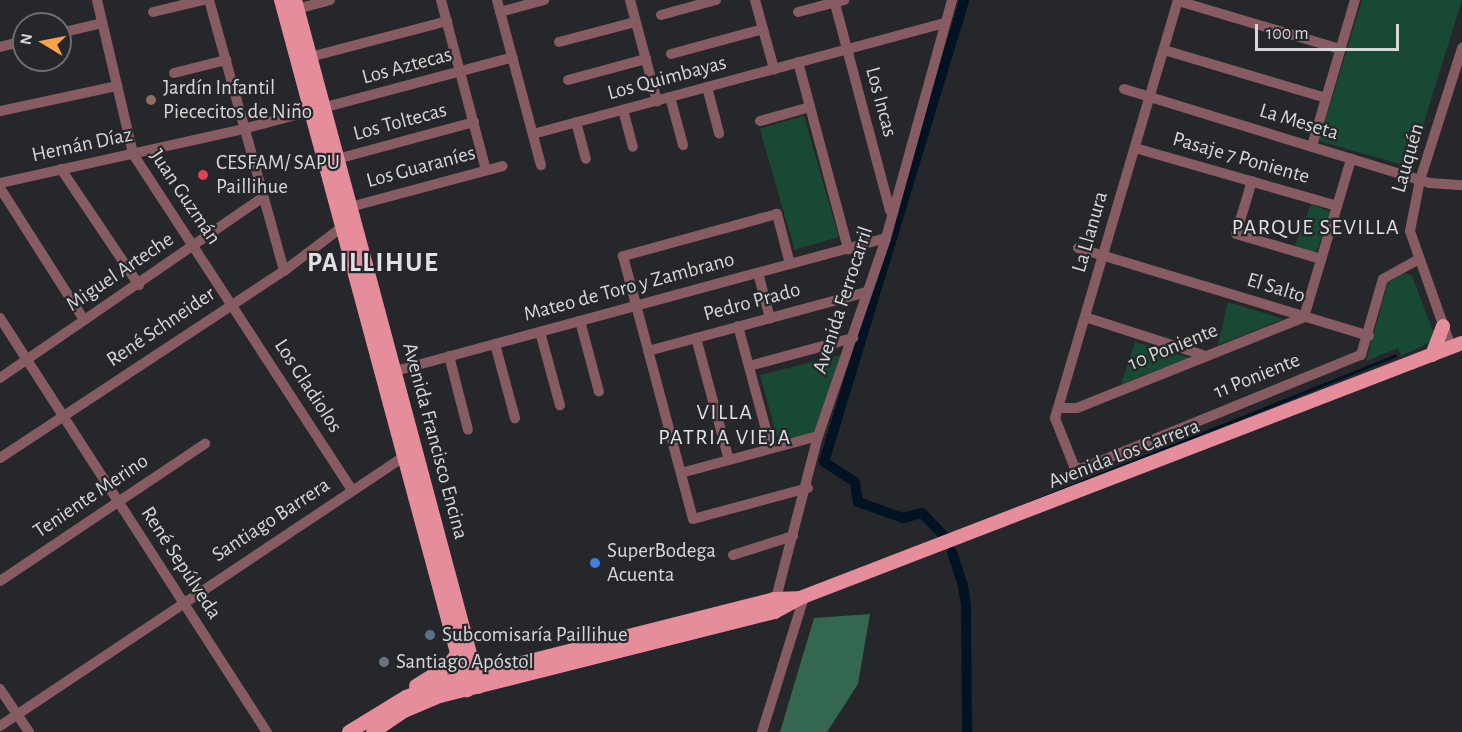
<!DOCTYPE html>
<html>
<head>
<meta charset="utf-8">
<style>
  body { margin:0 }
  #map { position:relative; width:1462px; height:732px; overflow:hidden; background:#26272a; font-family:"Alegreya Sans",sans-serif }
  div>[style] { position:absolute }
  .green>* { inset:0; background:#184934; transform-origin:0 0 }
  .forest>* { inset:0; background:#33674f }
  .stream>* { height:3px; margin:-1.5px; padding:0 1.5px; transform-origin:1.5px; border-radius:1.5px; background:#001322 }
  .canal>* { height:10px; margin:-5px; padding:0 5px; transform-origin:5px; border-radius:5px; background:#001322 }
  .minor>* { height:10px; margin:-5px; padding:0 5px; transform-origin:5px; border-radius:5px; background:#865b61 }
  .major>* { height:14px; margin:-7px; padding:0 7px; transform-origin:7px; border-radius:7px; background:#e68d9c }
  .dots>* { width:16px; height:16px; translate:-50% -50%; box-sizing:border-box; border:3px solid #26272a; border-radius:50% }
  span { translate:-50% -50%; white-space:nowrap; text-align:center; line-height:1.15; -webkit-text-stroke:4.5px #26272a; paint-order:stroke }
  .street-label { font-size:21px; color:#d7d7da }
  .poi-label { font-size:21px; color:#d7d7da }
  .left { translate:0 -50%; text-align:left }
  .neighbourhood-label { font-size:22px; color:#dfe1e5; letter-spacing:1.5px }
  .district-label { font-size:27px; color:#dfe1e5; font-weight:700; letter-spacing:1.5px }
  .north { position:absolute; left:12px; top:12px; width:60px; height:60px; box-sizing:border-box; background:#26272a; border:2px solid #6d6d70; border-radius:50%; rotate:280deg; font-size:16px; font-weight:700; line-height:24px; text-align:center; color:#d7d7da }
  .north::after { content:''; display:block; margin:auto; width:21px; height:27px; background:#f4a444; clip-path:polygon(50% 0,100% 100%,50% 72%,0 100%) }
  .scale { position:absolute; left:1255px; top:24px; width:144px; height:27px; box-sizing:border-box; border:3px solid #d7d7da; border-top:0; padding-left:8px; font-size:18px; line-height:21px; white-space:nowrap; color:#d7d7da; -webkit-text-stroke:4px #26272a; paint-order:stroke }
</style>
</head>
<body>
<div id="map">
  <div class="green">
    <div style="clip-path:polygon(1362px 0,1462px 0,1410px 167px,1319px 141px)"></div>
    <div style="left:804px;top:116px;width:126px;height:46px;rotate:74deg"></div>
    <div style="left:1311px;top:204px;width:22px;height:45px;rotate:21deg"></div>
    <div style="clip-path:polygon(1406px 273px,1412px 276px,1433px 331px,1430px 342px,1401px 356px,1398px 348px,1366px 361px,1388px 282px)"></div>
    <div style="clip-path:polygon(1228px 302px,1283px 319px,1218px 345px)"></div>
    <div style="clip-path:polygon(1135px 342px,1190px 358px,1121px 384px)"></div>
    <div style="clip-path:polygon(840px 355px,816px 438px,777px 437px,760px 375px)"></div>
  </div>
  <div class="forest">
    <div style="clip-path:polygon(870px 614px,858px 684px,827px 732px,780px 732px,814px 618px)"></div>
  </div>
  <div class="stream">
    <div style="left:1021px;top:506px;width:403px;rotate:-21.9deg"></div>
  </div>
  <div class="canal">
    <div style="left:948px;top:540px;width:37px;rotate:-134deg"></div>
    <div style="left:922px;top:513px;width:20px;rotate:165deg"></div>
    <div style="left:903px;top:518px;width:48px;rotate:-160.4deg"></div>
    <div style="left:858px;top:502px;width:20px;rotate:-99deg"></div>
    <div style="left:855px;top:482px;width:37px;rotate:-147deg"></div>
    <div style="left:824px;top:462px;width:483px;rotate:-73.1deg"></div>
    <div style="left:952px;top:552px;width:35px;rotate:72deg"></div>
    <div style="left:963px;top:585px;width:22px;rotate:82deg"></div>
    <div style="left:966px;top:607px;width:125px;rotate:89.5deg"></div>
  </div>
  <div class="minor">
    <div style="left:97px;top:0;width:158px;rotate:76.8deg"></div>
    <div style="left:133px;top:154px;width:401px;rotate:56.9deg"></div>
    <div style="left:209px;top:0;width:281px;rotate:74.5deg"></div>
    <div style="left:441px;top:0;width:176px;rotate:75.2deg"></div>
    <div style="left:497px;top:0;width:171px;rotate:75.1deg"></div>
    <div style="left:630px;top:0;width:105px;rotate:75deg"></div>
    <div style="left:755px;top:0;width:72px;rotate:74.6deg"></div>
    <div style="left:834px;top:0;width:218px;rotate:75.1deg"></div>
    <div style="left:1178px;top:0;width:436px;rotate:106.4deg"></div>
    <div style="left:1055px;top:418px;width:52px;rotate:68.4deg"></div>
    <div style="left:1074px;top:466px;width:8px;rotate:23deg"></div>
    <div style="left:1081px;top:469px;width:302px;rotate:-22.2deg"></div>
    <div style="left:1361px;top:355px;width:79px;rotate:-73.9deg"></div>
    <div style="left:1383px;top:279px;width:39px;rotate:-29deg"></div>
    <div style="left:1178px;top:1px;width:169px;rotate:16.5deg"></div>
    <div style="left:297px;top:9px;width:34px;rotate:-15deg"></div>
    <div style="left:153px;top:12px;width:51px;rotate:-13.5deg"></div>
    <div style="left:500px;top:12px;width:46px;rotate:-15.3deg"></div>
    <div style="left:798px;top:12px;width:48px;rotate:-14.6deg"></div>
    <div style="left:661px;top:15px;width:57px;rotate:-15.3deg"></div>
    <div style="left:60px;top:33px;width:43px;rotate:-13.4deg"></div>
    <div style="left:559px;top:42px;width:79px;rotate:-14.7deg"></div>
    <div style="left:0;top:47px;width:25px;rotate:-14deg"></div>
    <div style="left:1164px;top:50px;width:169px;rotate:16.5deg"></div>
    <div style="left:671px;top:54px;width:95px;rotate:-15.2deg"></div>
    <div style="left:310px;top:57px;width:142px;rotate:-14.7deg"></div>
    <div style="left:798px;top:62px;width:194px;rotate:75deg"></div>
    <div style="left:174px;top:73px;width:54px;rotate:-14deg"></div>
    <div style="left:568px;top:80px;width:81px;rotate:-15.1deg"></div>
    <div style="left:707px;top:87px;width:48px;rotate:75.4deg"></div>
    <div style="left:1124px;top:89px;width:320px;rotate:17.1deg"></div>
    <div style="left:1430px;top:183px;width:32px;rotate:4deg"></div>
    <div style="left:670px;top:97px;width:50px;rotate:74.8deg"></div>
    <div style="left:623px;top:110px;width:38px;rotate:75deg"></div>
    <div style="left:0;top:111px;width:120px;rotate:-12.1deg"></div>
    <div style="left:760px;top:121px;width:52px;rotate:-15.6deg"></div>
    <div style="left:576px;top:122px;width:38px;rotate:75deg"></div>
    <div style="left:533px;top:134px;width:427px;rotate:-15.1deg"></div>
    <div style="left:1312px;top:146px;width:152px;rotate:-73.6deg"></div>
    <div style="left:1135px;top:148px;width:210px;rotate:16deg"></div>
    <div style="left:337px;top:159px;width:142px;rotate:-15.1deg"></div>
    <div style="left:61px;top:169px;width:140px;rotate:56.1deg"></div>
    <div style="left:1252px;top:181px;width:55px;rotate:106.8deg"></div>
    <div style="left:1236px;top:234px;width:89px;rotate:16.4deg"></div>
    <div style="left:0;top:183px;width:249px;rotate:-12.5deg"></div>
    <div style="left:243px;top:129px;width:279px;rotate:-14.9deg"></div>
    <div style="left:0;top:188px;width:156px;rotate:57.5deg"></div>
    <div style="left:1078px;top:248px;width:304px;rotate:16.8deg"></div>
    <div style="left:790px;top:264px;width:52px;rotate:-104.6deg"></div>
    <div style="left:777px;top:214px;width:160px;rotate:164.7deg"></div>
    <div style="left:623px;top:256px;width:272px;rotate:75.1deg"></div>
    <div style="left:693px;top:519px;width:119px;rotate:-15.1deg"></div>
    <div style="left:758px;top:273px;width:47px;rotate:75.1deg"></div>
    <div style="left:1085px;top:317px;width:124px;rotate:17.9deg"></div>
    <div style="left:0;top:318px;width:493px;rotate:57.2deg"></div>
    <div style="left:580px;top:321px;width:73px;rotate:75deg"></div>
    <div style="left:738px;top:326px;width:126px;rotate:74.9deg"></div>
    <div style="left:540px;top:332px;width:76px;rotate:74.7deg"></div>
    <div style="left:696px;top:338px;width:126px;rotate:74.9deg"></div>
    <div style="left:495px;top:344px;width:77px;rotate:74.9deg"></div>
    <div style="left:1451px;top:347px;width:123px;rotate:-109.5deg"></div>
    <div style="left:1410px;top:231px;width:52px;rotate:-78.9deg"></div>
    <div style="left:1420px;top:180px;width:139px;rotate:-72.3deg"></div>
    <div style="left:648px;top:351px;width:226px;rotate:-15.1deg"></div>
    <div style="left:449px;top:356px;width:76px;rotate:75.6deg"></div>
    <div style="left:749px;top:366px;width:108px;rotate:-15.1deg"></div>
    <div style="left:388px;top:373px;width:516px;rotate:-15.17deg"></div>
    <div style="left:0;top:378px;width:318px;rotate:-34.5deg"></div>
    <div style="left:1058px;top:408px;width:19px"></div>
    <div style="left:1077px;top:408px;width:245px;rotate:-21.8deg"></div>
    <div style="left:1304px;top:317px;width:165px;rotate:-73.4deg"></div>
    <div style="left:0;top:458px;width:340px;rotate:-33.4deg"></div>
    <div style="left:284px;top:271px;width:73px;rotate:-37.2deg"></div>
    <div style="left:342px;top:227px;width:22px;rotate:-68deg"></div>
    <div style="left:350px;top:207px;width:158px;rotate:-15deg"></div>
    <div style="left:681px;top:473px;width:142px;rotate:-15.1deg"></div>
    <div style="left:733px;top:555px;width:63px;rotate:-17.6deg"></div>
    <div style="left:0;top:581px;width:247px;rotate:-33.8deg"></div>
    <div style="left:774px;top:606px;width:176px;rotate:-75.5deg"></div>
    <div style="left:818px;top:436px;width:209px;rotate:-71deg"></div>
    <div style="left:886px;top:238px;width:247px;rotate:-74.5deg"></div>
    <div style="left:0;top:689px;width:52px;rotate:56deg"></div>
    <div style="left:0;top:726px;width:492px;rotate:-33.7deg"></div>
    <div style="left:762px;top:732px;width:141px;rotate:-72.7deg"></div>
  </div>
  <div class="major">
    <div style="left:281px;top:0;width:715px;rotate:74.91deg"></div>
    <div style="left:295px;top:0;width:711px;rotate:75.01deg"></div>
    <div style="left:1432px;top:355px;width:31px;rotate:-69deg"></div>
    <div style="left:416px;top:686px;width:36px;rotate:-32deg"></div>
    <div style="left:447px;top:667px;width:18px;rotate:-52deg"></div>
    <div style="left:349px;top:732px;width:67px;rotate:-31.6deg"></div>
    <div style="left:406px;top:697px;width:40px;rotate:-21deg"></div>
    <div style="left:443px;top:683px;width:341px;rotate:-14.2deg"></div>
    <div style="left:774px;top:599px;width:24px;rotate:-2deg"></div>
    <div style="left:373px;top:732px;width:37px;rotate:-34deg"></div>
    <div style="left:404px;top:711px;width:39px;rotate:-23deg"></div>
    <div style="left:440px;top:696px;width:345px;rotate:-14.1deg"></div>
    <div style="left:775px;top:612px;width:29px;rotate:-29deg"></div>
    <div style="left:800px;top:598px;width:709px;rotate:-21.07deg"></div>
  </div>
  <div class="dots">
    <div style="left:151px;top:100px;background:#8d6e63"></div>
    <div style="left:203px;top:175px;background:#e0444e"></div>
    <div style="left:595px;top:563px;background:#3f7fe0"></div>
    <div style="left:430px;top:635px;background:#5c6f8a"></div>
    <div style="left:384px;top:662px;background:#6b7280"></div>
  </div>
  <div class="street-label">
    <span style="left:407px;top:66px;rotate:-15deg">Los Aztecas</span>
    <span style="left:667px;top:78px;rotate:-15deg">Los Quimbayas</span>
    <span style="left:881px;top:102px;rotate:75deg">Los Incas</span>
    <span style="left:400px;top:122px;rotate:-15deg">Los Toltecas</span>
    <span style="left:1299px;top:122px;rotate:17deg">La Meseta</span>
    <span style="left:82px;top:145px;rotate:-12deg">Hernán Díaz</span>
    <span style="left:1241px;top:158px;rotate:16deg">Pasaje 7 Poniente</span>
    <span style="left:1408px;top:158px;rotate:-74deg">Lauquén</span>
    <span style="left:421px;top:167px;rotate:-15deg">Los Guaraníes</span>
    <span style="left:185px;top:197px;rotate:56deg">Juan Guzmán</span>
    <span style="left:1090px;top:232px;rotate:-74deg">La Llanura</span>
    <span style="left:120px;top:272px;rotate:-34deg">Miguel Arteche</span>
    <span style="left:629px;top:287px;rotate:-15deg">Mateo de Toro y Zambrano</span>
    <span style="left:1276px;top:288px;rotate:17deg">El Salto</span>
    <span style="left:843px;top:300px;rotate:-72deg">Avenida Ferrocarril</span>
    <span style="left:752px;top:302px;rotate:-15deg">Pedro Prado</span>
    <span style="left:161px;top:327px;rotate:-34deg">René Schneider</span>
    <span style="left:1173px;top:347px;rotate:-22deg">10 Poniente</span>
    <span style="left:1257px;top:376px;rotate:-22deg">11 Poniente</span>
    <span style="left:308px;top:386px;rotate:57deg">Los Gladiolos</span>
    <span style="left:435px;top:441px;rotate:75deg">Avenida Francisco Encina</span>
    <span style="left:1124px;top:454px;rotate:-21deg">Avenida Los Carrera</span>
    <span style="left:91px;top:496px;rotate:-34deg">Teniente Merino</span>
    <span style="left:271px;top:520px;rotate:-33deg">Santiago Barrera</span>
    <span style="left:181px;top:563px;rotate:57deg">René Sepúlveda</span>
  </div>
  <div class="poi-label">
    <span class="left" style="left:163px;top:100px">Jardín Infantil<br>Piececitos de Niño</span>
    <span class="left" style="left:216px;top:175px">CESFAM/ SAPU<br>Paillihue</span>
    <span class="left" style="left:607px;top:563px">SuperBodega<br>Acuenta</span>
    <span class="left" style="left:442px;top:635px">Subcomisaría Paillihue</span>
    <span class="left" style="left:396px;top:662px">Santiago Apóstol</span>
  </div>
  <div class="neighbourhood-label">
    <span style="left:1316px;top:228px">PARQUE SEVILLA</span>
    <span style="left:725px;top:425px">VILLA<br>PATRIA VIEJA</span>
  </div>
  <div class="district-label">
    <span style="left:373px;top:263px">PAILLIHUE</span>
  </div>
  <div class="north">N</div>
  <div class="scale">100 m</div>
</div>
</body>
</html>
